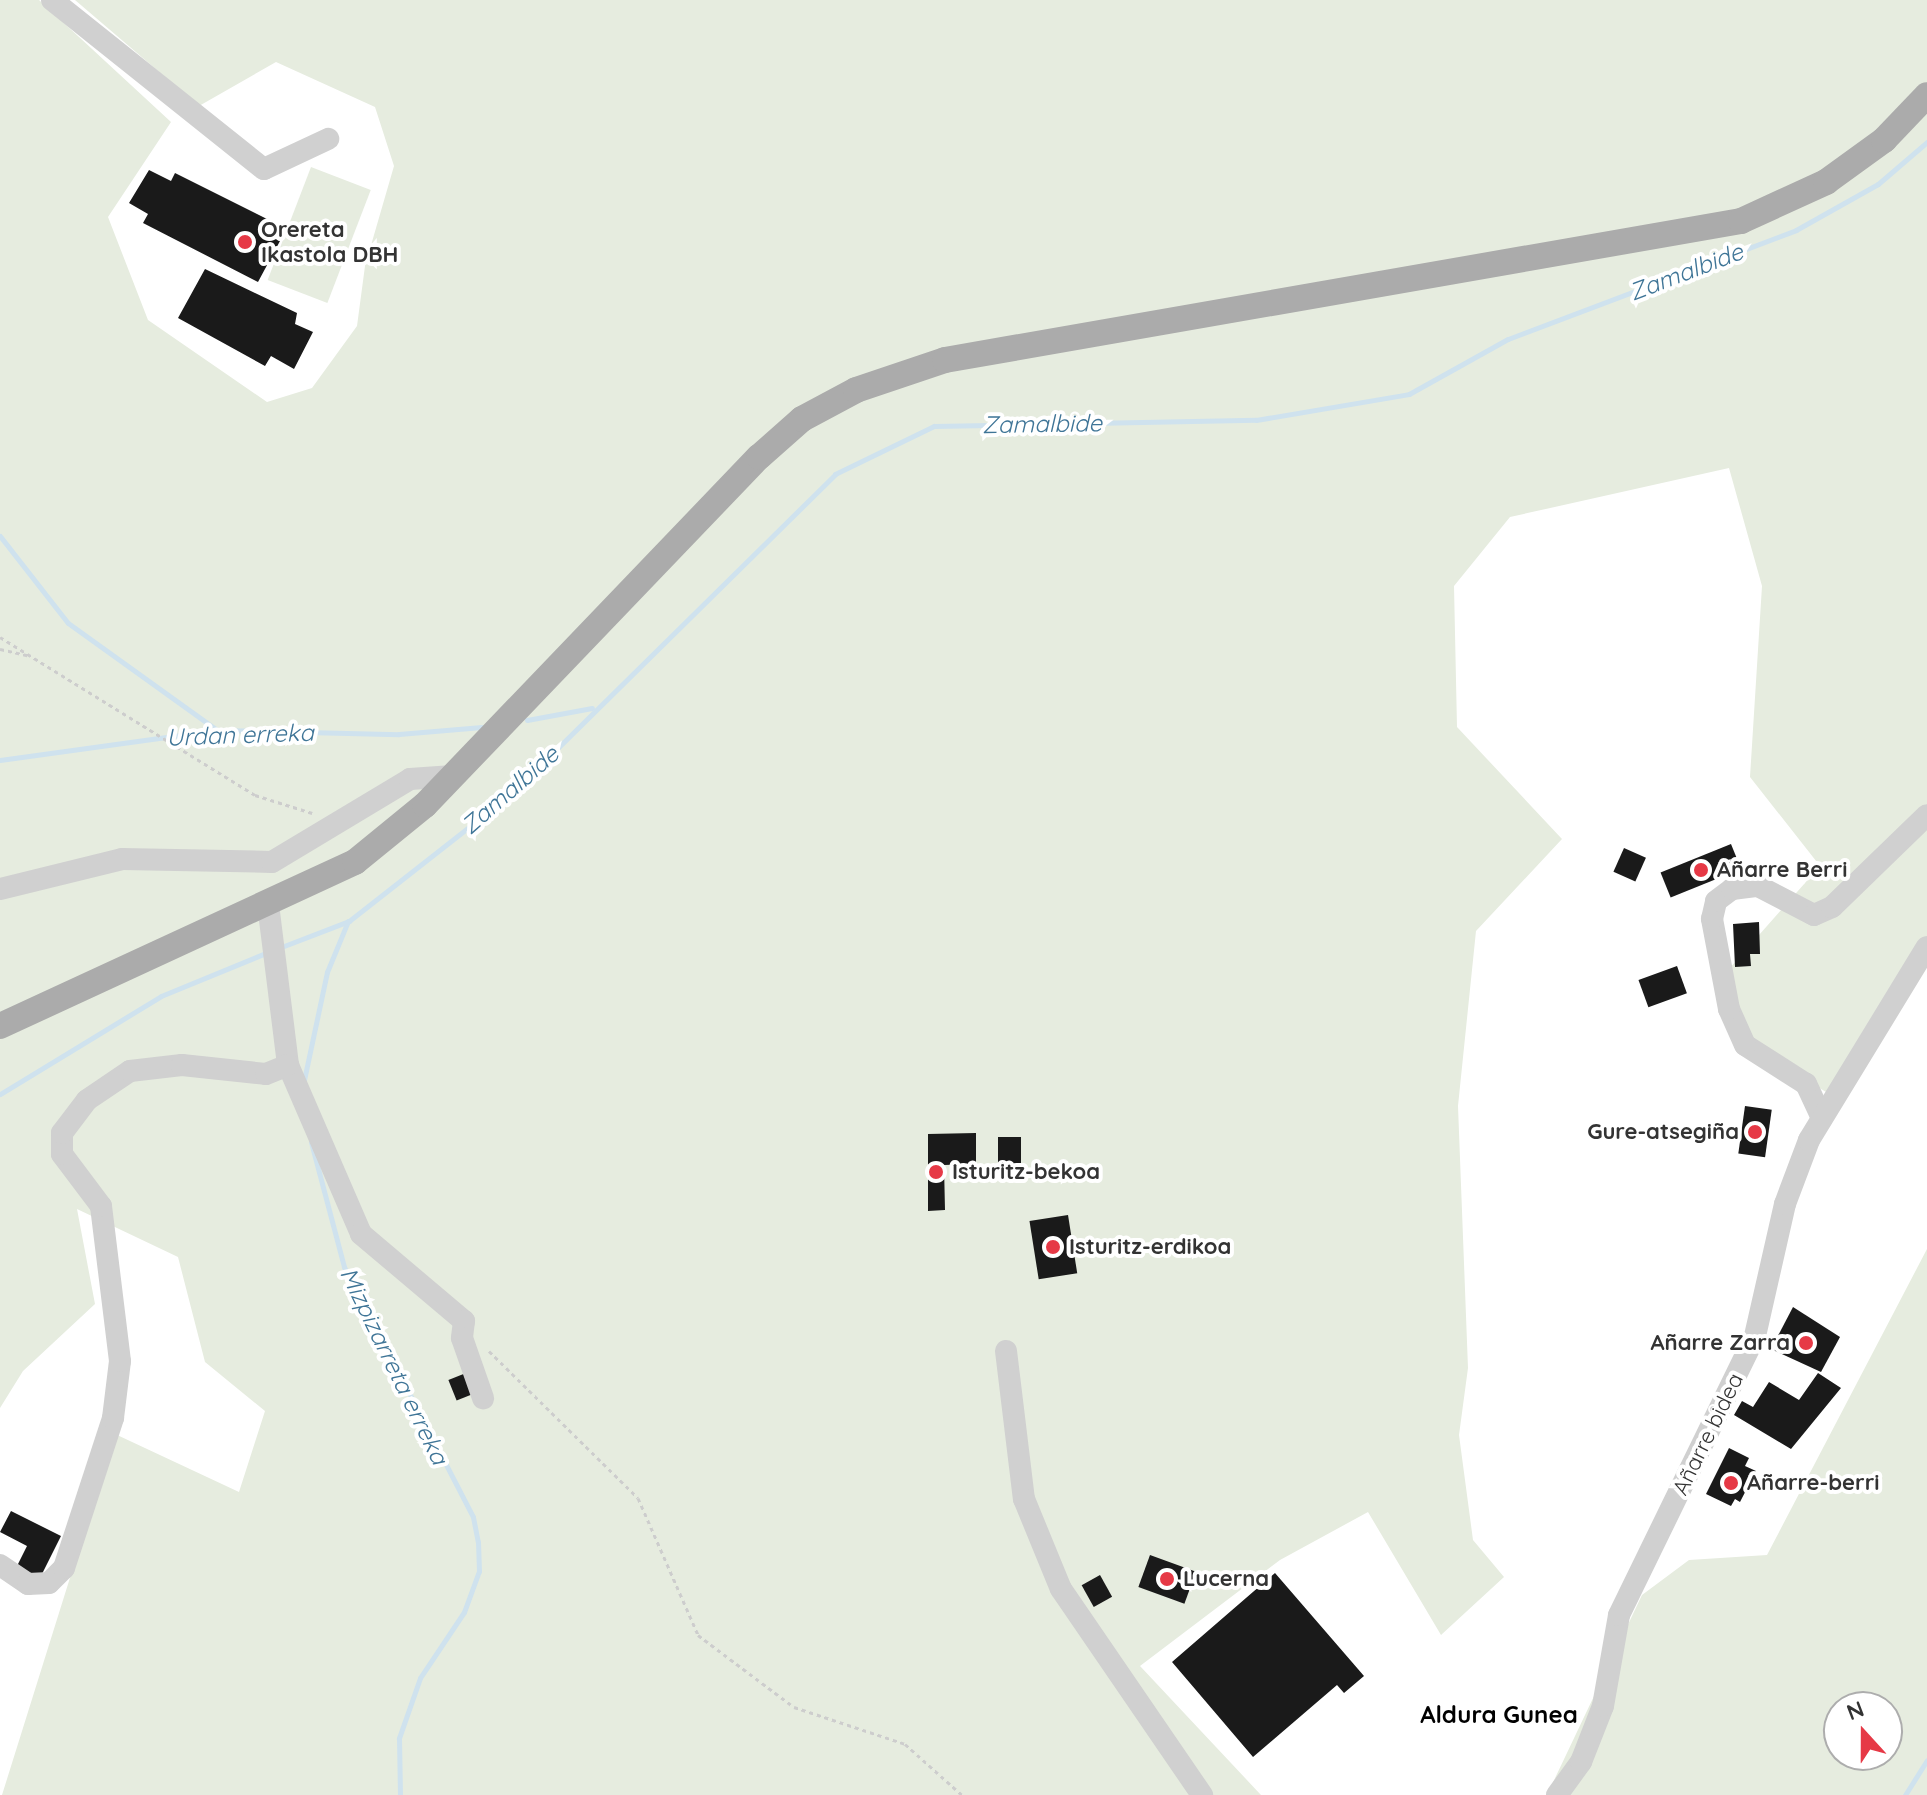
<!DOCTYPE html>
<html>
<head>
<meta charset="utf-8">
<style>
  body { margin:0 }
  #map { position:relative; width:1927px; height:1795px; overflow:hidden; background:#fff; font-family:Quicksand,sans-serif }
  div>[style] { position:absolute }
  .green>* { inset:0; background:#e6ecdf; transform-origin:0 0 }
  .stream>* { height:5px; margin:-2.5px; padding:0 2.5px; transform-origin:2.5px; border-radius:2.5px; background:#cfe2ee }
  .building>* { inset:0; background:#1a1a1a; transform-origin:0 0 }
  .path>* { height:3px; margin-top:-1.5px; transform-origin:0; background:repeating-linear-gradient(90deg,#cdcdcd 0 4px,transparent 0 8px) }
  .minor>* { height:22px; margin:-11px; padding:0 11px; transform-origin:11px; border-radius:11px; background:#d0d0d0 }
  .major>* { height:26px; margin:-13px; padding:0 13px; transform-origin:13px; border-radius:13px; background:#ababab }
  .dots>* { width:22px; height:22px; translate:-50% -50%; box-sizing:border-box; border:4px solid #fff; border-radius:50% }
  span { translate:-50% -50%; white-space:nowrap; text-align:center; line-height:1.15; -webkit-text-stroke:8px #fff; paint-order:stroke }
  .poi-label { font-size:22px; color:#333; font-weight:700 }
  .left { translate:0 -50%; text-align:left }
  .right { translate:-100% -50%; text-align:right }
  .street-label { font-size:22px; color:#333 }
  .water-label { font-size:24px; color:#3f7597; font-style:italic }
  .neighbourhood-label { font-size:24px; color:#000; font-weight:700 }
  .north { position:absolute; left:1823px; top:1691px; width:80px; height:80px; box-sizing:border-box; background:#fff; border:2px solid #adadad; border-radius:50%; rotate:339deg; font-size:22px; font-weight:700; line-height:32px; text-align:center; color:#333 }
  .north::after { content:''; display:block; margin:auto; width:28px; height:36px; background:#e63946; clip-path:polygon(50% 0,100% 100%,50% 72%,0 100%) }
</style>
</head>
<body>
<div id="map">
  <div class="green">
    <div style="clip-path:polygon(0 0,39px 0,171px 122px,108px 217px,148px 320px,267px 402px,312px 388px,357px 326px,365px 266px,394px 166px,375px 107px,276px 62px,199px 106px,75px 0,1927px 0,1927px 956px,1836px 1098px,1750px 1046px,1721px 978px,1820px 866px,1750px 777px,1762px 586px,1729px 468px,1510px 517px,1454px 586px,1457px 727px,1562px 839px,1476px 931px,1458px 1106px,1468px 1368px,1459px 1435px,1473px 1540px,1504px 1577px,1441px 1635px,1368px 1512px,1280px 1560px,1140px 1666px,1261px 1795px,2px 1795px,115px 1434px,239px 1492px,265px 1411px,205px 1362px,178px 1257px,77px 1209px,95px 1304px,23px 1371px,0 1408px)"></div>
    <div style="left:311px;top:167px;width:64px;height:121px;rotate:21deg"></div>
    <div style="clip-path:polygon(evenodd,1927px 1249px,1927px 1795px,1547px 1795px,1642px 1595px,1689px 1560px,1767px 1555px,1927px 1249px,1839px 1707px,1887px 1707px,1887px 1755px,1839px 1755px,1839px 1707px)"></div>
  </div>
  <div class="stream">
    <div style="left:0;top:536px;width:110px;rotate:52deg"></div>
    <div style="left:68px;top:623px;width:183px;rotate:35.7deg"></div>
    <div style="left:527px;top:720px;width:66px;rotate:-10.5deg"></div>
    <div style="left:0;top:760px;width:219px;rotate:-7.9deg"></div>
    <div style="left:217px;top:730px;width:182px;rotate:1.3deg"></div>
    <div style="left:399px;top:734px;width:83px;rotate:-4.8deg"></div>
    <div style="left:284px;top:946px;width:70px;rotate:-21deg"></div>
    <div style="left:349px;top:921px;width:207px;rotate:-38.1deg"></div>
    <div style="left:512px;top:793px;width:454px;rotate:-44.6deg"></div>
    <div style="left:835px;top:474px;width:110px;rotate:-25.9deg"></div>
    <div style="left:934px;top:426px;width:322px;rotate:-1.1deg"></div>
    <div style="left:1256px;top:420px;width:155px;rotate:-9.6deg"></div>
    <div style="left:1409px;top:394px;width:113px;rotate:-29.1deg"></div>
    <div style="left:1508px;top:339px;width:308px;rotate:-20.7deg"></div>
    <div style="left:1796px;top:230px;width:94px;rotate:-29.3deg"></div>
    <div style="left:1878px;top:184px;width:65px;rotate:-40.6deg"></div>
    <div style="left:304px;top:1080px;width:110px;rotate:-78deg"></div>
    <div style="left:327px;top:972px;width:55px;rotate:-67.6deg"></div>
    <div style="left:0;top:1094px;width:188px;rotate:-31.3deg"></div>
    <div style="left:161px;top:996px;width:113px;rotate:-22.3deg"></div>
    <div style="left:311px;top:1142px;width:129px;rotate:75.2deg"></div>
    <div style="left:344px;top:1267px;width:281px;rotate:62.7deg"></div>
    <div style="left:473px;top:1517px;width:25px;rotate:79deg"></div>
    <div style="left:478px;top:1542px;width:29px;rotate:88deg"></div>
    <div style="left:479px;top:1571px;width:44px;rotate:110.1deg"></div>
    <div style="left:464px;top:1612px;width:79px;rotate:123.7deg"></div>
    <div style="left:420px;top:1678px;width:64px;rotate:109.3deg"></div>
    <div style="left:399px;top:1738px;width:57px;rotate:89deg"></div>
    <div style="left:1905px;top:1795px;width:41px;rotate:-57.8deg"></div>
  </div>
  <div class="building">
    <div style="clip-path:polygon(149px 170px,171px 181px,175px 173px,269px 220px,261px 231px,280px 241px,258px 282px,143px 223px,148px 214px,129px 203px)"></div>
    <div style="clip-path:polygon(205px 269px,297px 313px,295px 324px,313px 332px,294px 369px,271px 356px,265px 366px,178px 318px)"></div>
    <div style="left:1731px;top:844px;width:27px;height:76px;rotate:68deg"></div>
    <div style="left:1624px;top:848px;width:24px;height:26px;rotate:24deg"></div>
    <div style="clip-path:polygon(1759px 922px,1760px 954px,1750px 954px,1751px 966px,1735px 967px,1733px 924px)"></div>
    <div style="left:1677px;top:966px;width:29px;height:41px;rotate:70deg"></div>
    <div style="left:1745px;top:1106px;width:27px;height:48px;rotate:8deg"></div>
    <div style="clip-path:polygon(976px 1133px,976px 1164px,944px 1165px,945px 1210px,928px 1211px,928px 1134px)"></div>
    <div style="left:998px;top:1137px;width:23px;height:32px"></div>
    <div style="left:1068px;top:1215px;width:59px;height:39px;rotate:81deg"></div>
    <div style="clip-path:polygon(1793px 1307px,1840px 1337px,1821px 1372px,1771px 1349px)"></div>
    <div style="left:466px;top:1373px;width:22px;height:19px;rotate:68deg"></div>
    <div style="clip-path:polygon(1818px 1373px,1841px 1388px,1791px 1449px,1734px 1415px,1742px 1401px,1753px 1407px,1769px 1382px,1799px 1400px)"></div>
    <div style="clip-path:polygon(1729px 1448px,1749px 1458px,1745px 1466px,1756px 1471px,1740px 1502px,1735px 1499px,1731px 1506px,1706px 1494px)"></div>
    <div style="clip-path:polygon(11px 1511px,61px 1536px,39px 1580px,16px 1568px,27px 1546px,0 1532px)"></div>
    <div style="left:1150px;top:1555px;width:49px;height:34px;rotate:20deg"></div>
    <div style="clip-path:polygon(1275px 1573px,1364px 1676px,1344px 1693px,1337px 1685px,1253px 1757px,1172px 1662px)"></div>
    <div style="left:1100px;top:1575px;width:25px;height:21px;rotate:61deg"></div>
  </div>
  <div class="path">
    <div style="left:0;top:637px;width:300px;rotate:31.8deg"></div>
    <div style="left:255px;top:795px;width:60px;rotate:17.5deg"></div>
    <div style="left:0;top:649px;width:28px;rotate:13deg"></div>
    <div style="left:489px;top:1351px;width:209px;rotate:44.6deg"></div>
    <div style="left:638px;top:1498px;width:150px;rotate:66.3deg"></div>
    <div style="left:698px;top:1635px;width:120px;rotate:36.9deg"></div>
    <div style="left:794px;top:1707px;width:117px;rotate:18.4deg"></div>
    <div style="left:905px;top:1744px;width:76px;rotate:41.8deg"></div>
  </div>
  <div class="minor">
    <div style="left:52px;top:0;width:271px;rotate:38.6deg"></div>
    <div style="left:264px;top:169px;width:71px;rotate:-25.1deg"></div>
    <div style="left:0;top:889px;width:126px;rotate:-13.8deg"></div>
    <div style="left:122px;top:859px;width:150px;rotate:1.1deg"></div>
    <div style="left:272px;top:862px;width:161px;rotate:-31deg"></div>
    <div style="left:410px;top:779px;width:43px;rotate:-4deg"></div>
    <div style="left:268px;top:904px;width:162px;rotate:82.9deg"></div>
    <div style="left:288px;top:1065px;width:184px;rotate:66.6deg"></div>
    <div style="left:361px;top:1234px;width:135px;rotate:40.2deg"></div>
    <div style="left:464px;top:1321px;width:17px;rotate:97deg"></div>
    <div style="left:462px;top:1338px;width:64px;rotate:70.7deg"></div>
    <div style="left:1822px;top:1118px;width:38px;rotate:-115deg"></div>
    <div style="left:1806px;top:1084px;width:72px;rotate:-147.4deg"></div>
    <div style="left:1745px;top:1045px;width:39px;rotate:-114deg"></div>
    <div style="left:1729px;top:1009px;width:92px;rotate:-100.7deg"></div>
    <div style="left:1712px;top:919px;width:18px;rotate:-77deg"></div>
    <div style="left:1716px;top:901px;width:20px;rotate:-37deg"></div>
    <div style="left:1732px;top:889px;width:26px;rotate:-7deg"></div>
    <div style="left:1758px;top:886px;width:63px;rotate:27.4deg"></div>
    <div style="left:1814px;top:915px;width:20px;rotate:-24deg"></div>
    <div style="left:1832px;top:907px;width:132px;rotate:-44.1deg"></div>
    <div style="left:1006px;top:1351px;width:149px;rotate:83.1deg"></div>
    <div style="left:1024px;top:1499px;width:97px;rotate:67.7deg"></div>
    <div style="left:1061px;top:1589px;width:250px;rotate:55.6deg"></div>
    <div style="left:0;top:1565px;width:34px;rotate:34deg"></div>
    <div style="left:28px;top:1584px;width:21px;rotate:-3deg"></div>
    <div style="left:49px;top:1583px;width:21px;rotate:-45deg"></div>
    <div style="left:64px;top:1568px;width:158px;rotate:-71.9deg"></div>
    <div style="left:113px;top:1418px;width:57px;rotate:-83deg"></div>
    <div style="left:120px;top:1361px;width:156px;rotate:-97deg"></div>
    <div style="left:101px;top:1206px;width:65px;rotate:-126.9deg"></div>
    <div style="left:62px;top:1154px;width:21px;rotate:-90deg"></div>
    <div style="left:62px;top:1133px;width:41px;rotate:-52.9deg"></div>
    <div style="left:87px;top:1100px;width:52px;rotate:-34deg"></div>
    <div style="left:130px;top:1071px;width:52px;rotate:-6.6deg"></div>
    <div style="left:182px;top:1065px;width:84px;rotate:6.1deg"></div>
    <div style="left:266px;top:1074px;width:24px;rotate:-22deg"></div>
    <div style="left:1557px;top:1795px;width:41px;rotate:-54deg"></div>
    <div style="left:1581px;top:1762px;width:60px;rotate:-68.6deg"></div>
    <div style="left:1603px;top:1706px;width:92px;rotate:-80deg"></div>
    <div style="left:1619px;top:1615px;width:310px;rotate:-64deg"></div>
    <div style="left:1755px;top:1336px;width:135px;rotate:-77.2deg"></div>
    <div style="left:1785px;top:1204px;width:68px;rotate:-69.4deg"></div>
    <div style="left:1809px;top:1140px;width:226px;rotate:-58.6deg"></div>
  </div>
  <div class="major">
    <div style="left:0;top:1026px;width:391px;rotate:-24.8deg"></div>
    <div style="left:355px;top:862px;width:90px;rotate:-39.2deg"></div>
    <div style="left:425px;top:805px;width:482px;rotate:-46.2deg"></div>
    <div style="left:759px;top:457px;width:57px;rotate:-41.5deg"></div>
    <div style="left:802px;top:419px;width:61px;rotate:-28.2deg"></div>
    <div style="left:856px;top:390px;width:94px;rotate:-18.6deg"></div>
    <div style="left:945px;top:360px;width:808px;rotate:-9.91deg"></div>
    <div style="left:1741px;top:221px;width:94px;rotate:-24.6deg"></div>
    <div style="left:1826px;top:182px;width:72px;rotate:-35.9deg"></div>
    <div style="left:1884px;top:140px;width:62px;rotate:-46.3deg"></div>
  </div>
  <div class="dots">
    <div style="left:245px;top:242px;background:#e63946"></div>
    <div style="left:1701px;top:870px;background:#e63946"></div>
    <div style="left:1755px;top:1132px;background:#e63946"></div>
    <div style="left:936px;top:1172px;background:#e63946"></div>
    <div style="left:1053px;top:1247px;background:#e63946"></div>
    <div style="left:1806px;top:1343px;background:#e63946"></div>
    <div style="left:1731px;top:1483px;background:#e63946"></div>
    <div style="left:1167px;top:1579px;background:#e63946"></div>
  </div>
  <div class="poi-label">
    <span class="left" style="left:261px;top:242px">Orereta<br>Ikastola DBH</span>
    <span class="left" style="left:1717px;top:870px">Añarre Berri</span>
    <span class="right" style="left:1739px;top:1132px">Gure-atsegiña</span>
    <span class="left" style="left:952px;top:1172px">Isturitz-bekoa</span>
    <span class="left" style="left:1069px;top:1247px">Isturitz-erdikoa</span>
    <span class="right" style="left:1790px;top:1343px">Añarre Zarra</span>
    <span class="left" style="left:1747px;top:1483px">Añarre-berri</span>
    <span class="left" style="left:1183px;top:1579px">Lucerna</span>
  </div>
  <div class="street-label">
    <span style="left:1708px;top:1434px;rotate:-64deg">Añarre bidea</span>
  </div>
  <div class="water-label">
    <span style="left:1686px;top:272px;rotate:-21deg">Zamalbide</span>
    <span style="left:1042px;top:424px;rotate:-1deg">Zamalbide</span>
    <span style="left:240px;top:735px;rotate:-2deg">Urdan erreka</span>
    <span style="left:510px;top:790px;rotate:-41deg">Zamalbide</span>
    <span style="left:394px;top:1366px;rotate:64deg">Mizpizarreta erreka</span>
  </div>
  <div class="neighbourhood-label">
    <span style="left:1499px;top:1715px">Aldura Gunea</span>
  </div>
  <div class="north">N</div>
</div>
</body>
</html>
